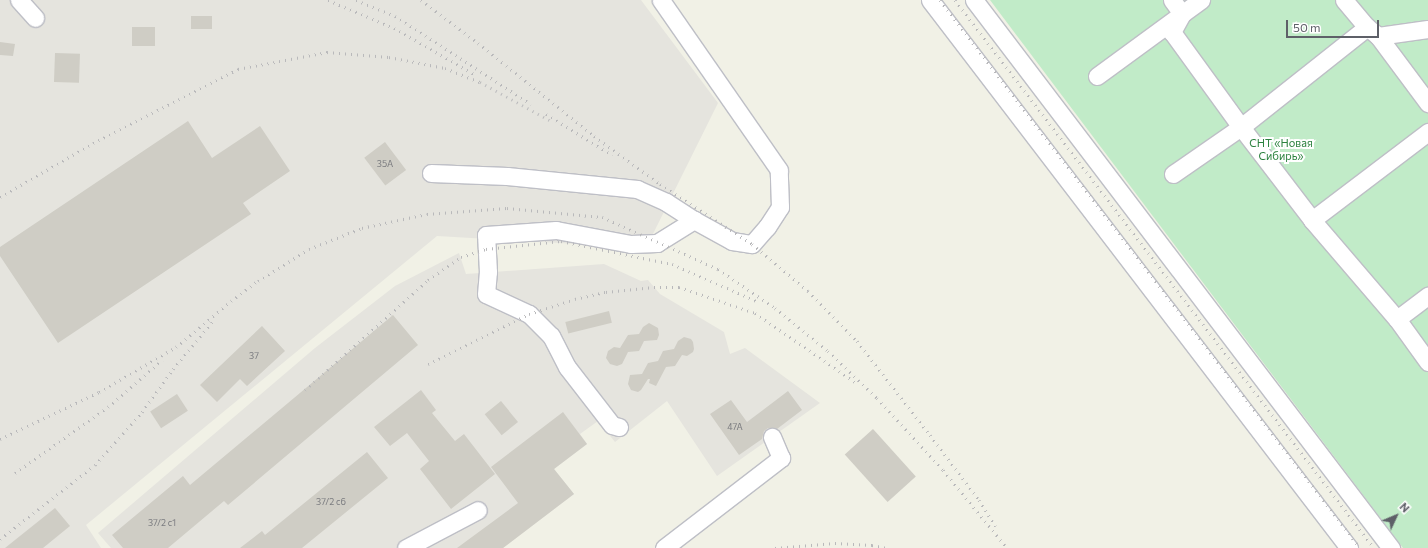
<!DOCTYPE html>
<html>
<head>
<meta charset="utf-8">
<style>
  body { margin:0 }
  #map { position:relative; width:1428px; height:548px; overflow:hidden; background:#f1f1e6; font-family:Commissioner,sans-serif }
  div>[style] { position:absolute }
  .industrial>* { inset:0; background:#e5e4de }
  .green>* { inset:0; background:#c1ebc8 }
  .building>* { inset:0; background:#cfcdc5; transform-origin:0 0 }
  .roads { filter:drop-shadow(1px 0 #bebfc6) drop-shadow(-1px 0 #bebfc6) drop-shadow(0 1px #bebfc6) drop-shadow(0 -1px #bebfc6) }
  .minor>* { height:17px; margin:-8.5px; padding:0 8.5px; transform-origin:8.5px; border-radius:8.5px; background:#fff }
  .rail>* { height:3px; margin-top:-1.5px; transform-origin:0; background:repeating-linear-gradient(90deg,#b9b9bb 0 1px,transparent 0 6px) }
  span { translate:-50% -50%; white-space:nowrap; text-align:center; line-height:1.15; -webkit-text-stroke:4px #fff; paint-order:stroke }
  .number-label { font-size:9px; color:#7a7b7f }
  .number-label span { -webkit-text-stroke-width:0 }
  .park-label { font-size:11px; color:#2b813e }
  .north { position:absolute; left:1376px; top:496px; width:40px; height:40px; -webkit-text-stroke:3px #fff; paint-order:stroke; rotate:46deg; font-size:11px; font-weight:700; line-height:16px; text-align:center; color:#5e6068 }
  .north::after { content:''; display:block; margin:auto; width:14px; height:18px; background:#5e6068; clip-path:polygon(50% 0,100% 100%,50% 72%,0 100%) }
  .scale { position:absolute; left:1286px; top:20px; width:93px; height:18px; box-sizing:border-box; border:2px solid #5e6068; border-top:0; padding-left:5px; font-size:12px; line-height:14px; white-space:nowrap; color:#5e6068; -webkit-text-stroke:3px #fff; paint-order:stroke }
</style>
</head>
<body>
<div id="map">
  <div class="industrial">
    <div style="clip-path:polygon(0 0,641px 0,718px 103px,646px 248px,437px 236px,86px 525px,101px 548px,0 548px)"></div>
    <div style="clip-path:polygon(459px 253px,466px 274px,604px 264px,641px 281px,648px 280px,660px 294px,724px 332px,730px 354px,745px 348px,820px 403px,717px 476px,667px 401px,615px 442px,598px 421px,580px 434px,587px 444px,554px 469px,574px 494px,503px 548px,111px 548px,98px 533px,315px 348px,395px 286px)"></div>
  </div>
  <div class="green">
    <div style="clip-path:polygon(990px 0,1428px 0,1428px 548px,1403px 548px)"></div>
  </div>
  <div class="building">
    <div style="left:191px;top:16px;width:21px;height:13px"></div>
    <div style="left:132px;top:27px;width:23px;height:19px"></div>
    <div style="clip-path:polygon(0 42px,15px 44px,13px 56px,0 55px)"></div>
    <div style="left:55px;top:53px;width:25px;height:29px;rotate:2deg"></div>
    <div style="clip-path:polygon(188px 121px,212px 158px,260px 126px,290px 171px,243px 203px,251px 214px,58px 343px,0 256px,0 247px)"></div>
    <div style="left:385px;top:142px;width:35px;height:26px;rotate:53deg"></div>
    <div style="left:609px;top:311px;width:12px;height:45px;rotate:76deg"></div>
    <div style="clip-path:polygon(393px 315px,418px 345px,228px 505px,224px 501px,168px 548px,123px 548px,112px 535px,183px 476px,190px 485px)"></div>
    <div style="clip-path:polygon(649px 323px,658px 328px,659px 335px,657px 340px,644px 341px,639px 351px,628px 352px,622px 364px,617px 366px,610px 364px,606px 358px,608px 351px,614px 347px,620px 348px,628px 335px,639px 334px,643px 327px)"></div>
    <div style="clip-path:polygon(262px 326px,285px 351px,247px 386px,240px 379px,217px 402px,200px 385px)"></div>
    <div style="clip-path:polygon(684px 337px,691px 339px,693px 342px,694px 349px,693px 352px,687px 356px,682px 355px,675px 366px,666px 367px,656px 386px,649px 383px,650px 379px,648px 379px,641px 390px,638px 392px,631px 390px,628px 384px,630px 375px,642px 374px,648px 363px,658px 361px,663px 351px,674px 349px,678px 341px)"></div>
    <div style="clip-path:polygon(421px 390px,436px 410px,432px 413px,455px 441px,464px 434px,495px 474px,451px 509px,420px 469px,429px 461px,407px 433px,390px 446px,374px 427px)"></div>
    <div style="clip-path:polygon(788px 391px,802px 410px,777px 429px,768px 428px,764px 431px,762px 439px,739px 455px,710px 414px,731px 400px,747px 422px)"></div>
    <div style="left:177px;top:394px;width:20px;height:32px;rotate:57deg"></div>
    <div style="left:501px;top:401px;width:27px;height:21px;rotate:51deg"></div>
    <div style="clip-path:polygon(563px 412px,587px 444px,554px 469px,574px 494px,503px 548px,457px 548px,518px 503px,491px 467px)"></div>
    <div style="left:873px;top:429px;width:64px;height:38px;rotate:48deg"></div>
    <div style="clip-path:polygon(367px 452px,388px 478px,302px 548px,240px 548px,262px 531px,265px 535px)"></div>
    <div style="clip-path:polygon(55px 508px,70px 526px,43px 548px,5px 548px)"></div>
  </div>
  <div class="roads">
    <div class="minor">
      <div style="left:19px;top:0;width:24px;rotate:48deg"></div>
      <div style="left:930px;top:0;width:690px;rotate:52.6deg"></div>
      <div style="left:974px;top:0;width:689px;rotate:52.73deg"></div>
      <div style="left:1172px;top:0;width:17px;rotate:54deg"></div>
      <div style="left:1182px;top:14px;width:21px;rotate:119deg"></div>
      <div style="left:1172px;top:32px;width:117px;rotate:54deg"></div>
      <div style="left:1241px;top:127px;width:117px;rotate:52.6deg"></div>
      <div style="left:1312px;top:220px;width:130px;rotate:49.4deg"></div>
      <div style="left:1397px;top:319px;width:53px;rotate:54.2deg"></div>
      <div style="left:1344px;top:0;width:35px;rotate:50deg"></div>
      <div style="left:1367px;top:27px;width:14px;rotate:39deg"></div>
      <div style="left:1378px;top:36px;width:84px;rotate:53.3deg"></div>
      <div style="left:1378px;top:36px;width:50px;rotate:-8deg"></div>
      <div style="left:1097px;top:76px;width:129px;rotate:-36.2deg"></div>
      <div style="left:431px;top:173px;width:76px;rotate:2.3deg"></div>
      <div style="left:507px;top:176px;width:131px;rotate:5.7deg"></div>
      <div style="left:637px;top:189px;width:32px;rotate:24deg"></div>
      <div style="left:666px;top:202px;width:33px;rotate:33deg"></div>
      <div style="left:1173px;top:174px;width:83px;rotate:-34.7deg"></div>
      <div style="left:1241px;top:127px;width:161px;rotate:-38.4deg"></div>
      <div style="left:1312px;top:220px;width:146px;rotate:-37.2deg"></div>
      <div style="left:1397px;top:319px;width:39px;rotate:-37deg"></div>
      <div style="left:619px;top:427px;width:7px;rotate:-164deg"></div>
      <div style="left:612px;top:425px;width:73px;rotate:-127.8deg"></div>
      <div style="left:567px;top:367px;width:35px;rotate:-117deg"></div>
      <div style="left:551px;top:336px;width:31px;rotate:-135deg"></div>
      <div style="left:529px;top:314px;width:47px;rotate:-155.1deg"></div>
      <div style="left:486px;top:294px;width:22px;rotate:-85deg"></div>
      <div style="left:488px;top:272px;width:37px;rotate:-93deg"></div>
      <div style="left:486px;top:235px;width:70px;rotate:-4.1deg"></div>
      <div style="left:556px;top:230px;width:76px;rotate:10.6deg"></div>
      <div style="left:631px;top:244px;width:26px;rotate:-2deg"></div>
      <div style="left:657px;top:243px;width:44px;rotate:-31.9deg"></div>
      <div style="left:694px;top:220px;width:43px;rotate:28.9deg"></div>
      <div style="left:732px;top:241px;width:20px;rotate:9deg"></div>
      <div style="left:752px;top:244px;width:23px;rotate:-49deg"></div>
      <div style="left:767px;top:227px;width:24px;rotate:-57deg"></div>
      <div style="left:780px;top:207px;width:37px;rotate:-92deg"></div>
      <div style="left:779px;top:170px;width:207px;rotate:-124.8deg"></div>
      <div style="left:406px;top:548px;width:81px;rotate:-27.8deg"></div>
      <div style="left:664px;top:548px;width:148px;rotate:-37.6deg"></div>
      <div style="left:781px;top:458px;width:23px;rotate:-113deg"></div>
    </div>
  </div>
  <div class="rail">
    <div style="left:328px;top:0;width:72px;rotate:23deg"></div>
    <div style="left:394px;top:28px;width:92px;rotate:29.9deg"></div>
    <div style="left:356px;top:0;width:42px;rotate:22.3deg"></div>
    <div style="left:395px;top:16px;width:162px;rotate:32.9deg"></div>
    <div style="left:421px;top:0;width:71px;rotate:37deg"></div>
    <div style="left:478px;top:43px;width:149px;rotate:38.7deg"></div>
    <div style="left:594px;top:136px;width:82px;rotate:36deg"></div>
    <div style="left:660px;top:184px;width:110px;rotate:33.1deg"></div>
    <div style="left:752px;top:244px;width:73px;rotate:40deg"></div>
    <div style="left:808px;top:291px;width:70px;rotate:45.6deg"></div>
    <div style="left:857px;top:341px;width:119px;rotate:52.2deg"></div>
    <div style="left:930px;top:435px;width:81px;rotate:53deg"></div>
    <div style="left:979px;top:500px;width:31px;rotate:58deg"></div>
    <div style="left:940px;top:0;width:690px;rotate:52.53deg"></div>
    <div style="left:955px;top:0;width:690px;rotate:52.6deg"></div>
    <div style="left:546px;top:114px;width:78px;rotate:31.8deg"></div>
    <div style="left:0;top:197px;width:108px;rotate:-30.1deg"></div>
    <div style="left:93px;top:143px;width:163px;rotate:-27deg"></div>
    <div style="left:238px;top:69px;width:91px;rotate:-10.8deg"></div>
    <div style="left:327px;top:52px;width:62px;rotate:4.6deg"></div>
    <div style="left:389px;top:57px;width:57px;rotate:11.1deg"></div>
    <div style="left:445px;top:68px;width:38px;rotate:22deg"></div>
    <div style="left:480px;top:82px;width:79px;rotate:28.8deg"></div>
    <div style="left:428px;top:364px;width:113px;rotate:-26.3deg"></div>
    <div style="left:529px;top:314px;width:48px;rotate:-18.1deg"></div>
    <div style="left:575px;top:299px;width:32px;rotate:-13deg"></div>
    <div style="left:606px;top:292px;width:48px;rotate:-5.9deg"></div>
    <div style="left:654px;top:287px;width:25px"></div>
    <div style="left:679px;top:287px;width:80px;rotate:18.9deg"></div>
    <div style="left:755px;top:313px;width:121px;rotate:34.6deg"></div>
    <div style="left:305px;top:390px;width:165px;rotate:-41.8deg"></div>
    <div style="left:428px;top:280px;width:40px;rotate:-34.9deg"></div>
    <div style="left:461px;top:257px;width:26px;rotate:-18deg"></div>
    <div style="left:486px;top:249px;width:75px;rotate:-6.1deg"></div>
    <div style="left:561px;top:241px;width:113px;rotate:11.7deg"></div>
    <div style="left:672px;top:264px;width:95px;rotate:23.6deg"></div>
    <div style="left:0;top:439px;width:110px;rotate:-25.4deg"></div>
    <div style="left:99px;top:392px;width:89px;rotate:-30.3deg"></div>
    <div style="left:176px;top:347px;width:72px;rotate:-39.9deg"></div>
    <div style="left:231px;top:301px;width:34px;rotate:-37deg"></div>
    <div style="left:258px;top:281px;width:60px;rotate:-32.1deg"></div>
    <div style="left:309px;top:249px;width:57px;rotate:-21.6deg"></div>
    <div style="left:362px;top:228px;width:66px;rotate:-12.2deg"></div>
    <div style="left:427px;top:214px;width:80px;rotate:-4.3deg"></div>
    <div style="left:507px;top:208px;width:95px;rotate:5.4deg"></div>
    <div style="left:602px;top:217px;width:127px;rotate:24.1deg"></div>
    <div style="left:718px;top:269px;width:69px;rotate:34.4deg"></div>
    <div style="left:775px;top:308px;width:68px;rotate:39.1deg"></div>
    <div style="left:828px;top:351px;width:68px;rotate:43.8deg"></div>
    <div style="left:877px;top:398px;width:98px;rotate:47.5deg"></div>
    <div style="left:943px;top:470px;width:101px;rotate:50.6deg"></div>
    <div style="left:15px;top:473px;width:114px;rotate:-35.4deg"></div>
    <div style="left:108px;top:407px;width:72px;rotate:-41deg"></div>
    <div style="left:0;top:539px;width:120px;rotate:-37.9deg"></div>
    <div style="left:95px;top:465px;width:71px;rotate:-48.4deg"></div>
    <div style="left:142px;top:412px;width:53px;rotate:-54.2deg"></div>
    <div style="left:173px;top:369px;width:64px;rotate:-50.1deg"></div>
    <div style="left:775px;top:548px;width:60px;rotate:-4.8deg"></div>
    <div style="left:835px;top:543px;width:37px;rotate:3deg"></div>
    <div style="left:872px;top:545px;width:15px;rotate:11deg"></div>
  </div>
  <div class="number-label">
    <span style="left:385px;top:164px">35А</span>
    <span style="left:254px;top:356px">37</span>
    <span style="left:735px;top:427px">47А</span>
    <span style="left:331px;top:502px">37/2 с6</span>
    <span style="left:162px;top:523px">37/2 с1</span>
  </div>
  <div class="park-label">
    <span style="left:1281px;top:150px">СНТ «Новая<br>Сибирь»</span>
  </div>
  <div class="north">N</div>
  <div class="scale">50 m</div>
</div>
</body>
</html>
